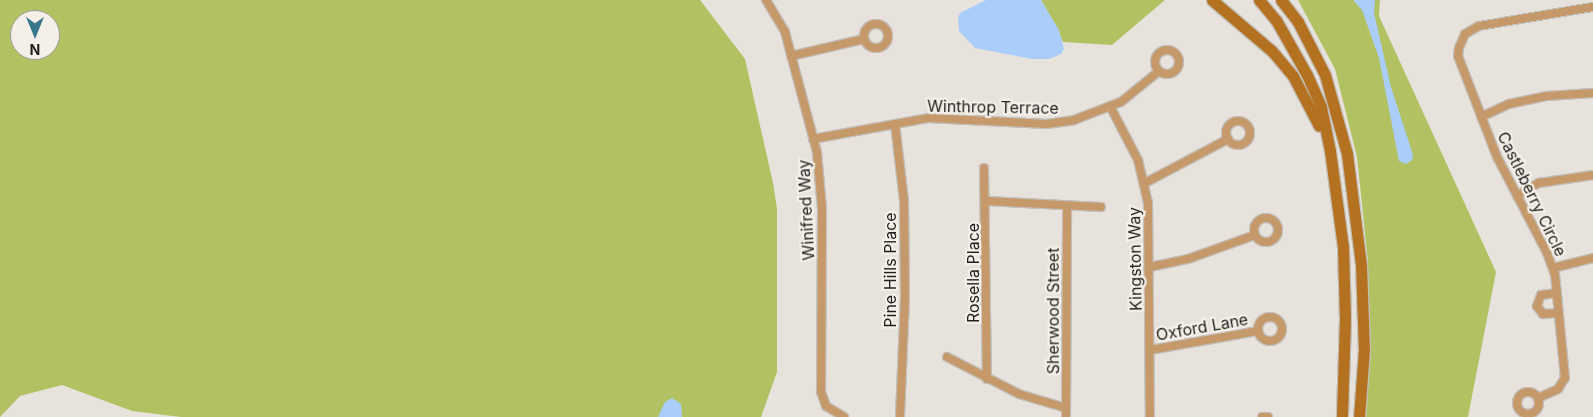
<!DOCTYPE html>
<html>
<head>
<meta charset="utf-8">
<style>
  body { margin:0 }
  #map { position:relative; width:1593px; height:417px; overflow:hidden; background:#e7e2dc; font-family:Inter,sans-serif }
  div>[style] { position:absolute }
  .green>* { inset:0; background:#b2c263 }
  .water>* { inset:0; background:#abcdfa }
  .roads { filter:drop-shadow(1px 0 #c3bfba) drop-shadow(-1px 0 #c3bfba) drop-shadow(0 1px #c3bfba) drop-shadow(0 -1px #c3bfba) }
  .minor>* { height:8px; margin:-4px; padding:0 4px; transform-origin:4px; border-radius:4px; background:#c6996b }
  .minor>.ring { margin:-4px; padding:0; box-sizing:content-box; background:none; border:8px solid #c6996b; border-radius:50% }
  .secondary>* { height:11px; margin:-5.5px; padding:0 5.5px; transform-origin:5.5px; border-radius:5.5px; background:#b47220 }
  span { translate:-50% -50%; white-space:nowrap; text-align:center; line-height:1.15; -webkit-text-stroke:4.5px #f4f0e9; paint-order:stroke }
  .street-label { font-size:16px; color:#201f1d }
  .north { position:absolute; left:10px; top:10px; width:50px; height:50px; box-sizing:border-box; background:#f4f0e9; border:1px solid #9f9c97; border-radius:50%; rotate:180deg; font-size:14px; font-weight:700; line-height:20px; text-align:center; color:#201f1d }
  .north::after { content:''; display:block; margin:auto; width:18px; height:22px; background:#38778c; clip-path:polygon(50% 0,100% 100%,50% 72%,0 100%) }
</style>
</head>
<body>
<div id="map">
  <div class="green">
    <div style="clip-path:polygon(evenodd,0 0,700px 0,745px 59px,773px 183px,777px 209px,777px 372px,761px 417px,181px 417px,132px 411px,62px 385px,20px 396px,0 417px,0 0,20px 20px,50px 20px,50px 50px,20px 50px,20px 20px)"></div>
    <div style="clip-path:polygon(1041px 0,1165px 0,1112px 45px,1063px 42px)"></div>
    <div style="clip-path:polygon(1298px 0,1380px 0,1379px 16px,1496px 272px,1468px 417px,1365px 417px,1368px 262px,1357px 157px,1335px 69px)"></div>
  </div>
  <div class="water">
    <div style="clip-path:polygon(986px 0,1041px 0,1059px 30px,1064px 49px,1061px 54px,1049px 59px,1032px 59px,975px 48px,959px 31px,958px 18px,960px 13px)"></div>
    <div style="clip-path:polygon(1353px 0,1375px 0,1374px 13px,1391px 87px,1413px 155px,1412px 160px,1406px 164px,1399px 161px,1379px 58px,1362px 10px)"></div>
    <div style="clip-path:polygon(672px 398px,681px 404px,682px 417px,658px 417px,665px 402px)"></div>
  </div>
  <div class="roads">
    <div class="minor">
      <div style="left:766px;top:0;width:37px;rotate:59deg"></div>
      <div style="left:785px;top:32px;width:124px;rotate:75.1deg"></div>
      <div style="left:817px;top:152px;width:56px;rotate:84.9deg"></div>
      <div style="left:822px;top:208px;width:184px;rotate:90.3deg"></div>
      <div style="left:821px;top:392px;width:15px;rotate:70deg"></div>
      <div style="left:826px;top:406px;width:21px;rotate:31deg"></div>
      <div class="ring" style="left:864px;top:24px;width:16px;height:16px"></div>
      <div class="ring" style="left:1155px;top:50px;width:16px;height:16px"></div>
      <div style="left:791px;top:56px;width:75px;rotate:-13.1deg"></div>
      <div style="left:1111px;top:108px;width:59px;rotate:62.6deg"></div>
      <div style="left:1138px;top:160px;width:44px;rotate:76.9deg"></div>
      <div style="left:1148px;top:203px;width:214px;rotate:89.5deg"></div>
      <div style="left:1481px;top:117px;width:31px;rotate:-25deg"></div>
      <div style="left:1509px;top:104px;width:39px;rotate:-12deg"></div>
      <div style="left:1547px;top:96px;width:46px;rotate:-3.7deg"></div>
      <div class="ring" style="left:1226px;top:121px;width:16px;height:16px"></div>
      <div style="left:895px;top:124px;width:78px;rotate:83.3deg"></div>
      <div style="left:904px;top:201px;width:96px;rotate:89.4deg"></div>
      <div style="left:905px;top:297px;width:120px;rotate:92.4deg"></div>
      <div style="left:813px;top:139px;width:118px;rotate:-10.3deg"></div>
      <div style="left:929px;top:118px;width:118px;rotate:2.9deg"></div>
      <div style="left:1047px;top:124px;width:27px;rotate:-8deg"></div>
      <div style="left:1074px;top:120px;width:50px;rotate:-21deg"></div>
      <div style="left:1121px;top:102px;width:49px;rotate:-39.2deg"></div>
      <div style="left:984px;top:168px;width:211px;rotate:89.2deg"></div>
      <div style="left:1145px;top:183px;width:94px;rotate:-27.9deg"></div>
      <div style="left:1517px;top:196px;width:26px;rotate:-31deg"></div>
      <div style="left:1539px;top:183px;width:55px;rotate:-8.4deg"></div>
      <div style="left:986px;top:201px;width:115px;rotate:3deg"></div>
      <div class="ring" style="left:1254px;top:218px;width:16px;height:16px"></div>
      <div style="left:1150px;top:267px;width:39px;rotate:-12deg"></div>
      <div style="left:1188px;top:259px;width:71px;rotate:-19.7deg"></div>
      <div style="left:1553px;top:268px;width:41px;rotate:-14deg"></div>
      <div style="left:1557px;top:293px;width:16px;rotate:173deg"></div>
      <div style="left:1541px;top:295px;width:12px;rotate:110deg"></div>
      <div style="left:1537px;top:306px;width:10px;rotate:53deg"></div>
      <div style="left:1543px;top:314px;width:16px;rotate:-4deg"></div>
      <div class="ring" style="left:1258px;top:317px;width:16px;height:16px"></div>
      <div style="left:1150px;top:350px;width:110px;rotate:-10deg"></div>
      <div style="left:947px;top:357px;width:81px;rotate:27.2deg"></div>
      <div style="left:1019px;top:394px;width:49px;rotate:16.6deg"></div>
      <div class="ring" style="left:1517px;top:392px;width:14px;height:14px"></div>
      <div style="left:1538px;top:398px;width:22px;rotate:-24deg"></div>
      <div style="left:1558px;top:389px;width:13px;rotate:-58deg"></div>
      <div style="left:1565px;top:378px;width:103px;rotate:-95.5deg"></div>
      <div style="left:1555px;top:275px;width:23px;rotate:-110deg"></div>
      <div style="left:1547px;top:253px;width:108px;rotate:-117.5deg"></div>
      <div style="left:1497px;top:157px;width:108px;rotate:-111.1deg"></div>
      <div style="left:1458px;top:56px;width:8px;rotate:-83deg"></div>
      <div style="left:1459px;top:48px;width:15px;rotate:-67deg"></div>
      <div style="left:1465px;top:34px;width:16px;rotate:-30deg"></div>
      <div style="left:1479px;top:26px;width:116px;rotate:-9.5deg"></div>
      <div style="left:1066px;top:417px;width:211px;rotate:-89.7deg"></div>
      <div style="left:1262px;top:417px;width:6px"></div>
    </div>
    <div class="secondary">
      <div style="left:1212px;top:0;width:79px;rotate:40.4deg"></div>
      <div style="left:1272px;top:51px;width:33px;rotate:50deg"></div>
      <div style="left:1293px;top:76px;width:56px;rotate:62.5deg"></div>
      <div style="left:1259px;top:0;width:26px;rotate:50deg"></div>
      <div style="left:1276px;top:20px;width:63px;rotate:60.6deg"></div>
      <div style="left:1307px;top:75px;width:35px;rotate:66deg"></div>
      <div style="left:1321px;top:107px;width:45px;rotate:78.4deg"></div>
      <div style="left:1330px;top:151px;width:97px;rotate:82.3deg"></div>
      <div style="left:1343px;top:247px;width:72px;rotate:88.4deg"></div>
      <div style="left:1345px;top:319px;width:98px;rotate:91.8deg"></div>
      <div style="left:1281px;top:0;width:28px;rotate:52deg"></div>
      <div style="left:1298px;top:22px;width:59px;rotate:63deg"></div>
      <div style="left:1325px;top:75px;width:82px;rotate:74.4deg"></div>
      <div style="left:1347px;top:154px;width:112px;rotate:82.8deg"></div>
      <div style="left:1361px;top:265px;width:84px;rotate:88deg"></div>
      <div style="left:1364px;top:349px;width:68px;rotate:94.2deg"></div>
    </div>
  </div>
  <div class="street-label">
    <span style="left:993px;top:107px;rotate:1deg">Winthrop Terrace</span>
    <span style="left:1532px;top:194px;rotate:64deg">Castleberry Circle</span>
    <span style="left:806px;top:210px;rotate:-93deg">Winifred Way</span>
    <span style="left:1135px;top:259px;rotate:-91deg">Kingston Way</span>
    <span style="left:890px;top:270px;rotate:-90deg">Pine Hills Place</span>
    <span style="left:973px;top:273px;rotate:-90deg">Rosella Place</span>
    <span style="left:1053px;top:311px;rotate:-90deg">Sherwood Street</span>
    <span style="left:1202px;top:327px;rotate:-10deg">Oxford Lane</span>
  </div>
  <div class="north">N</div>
</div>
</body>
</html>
